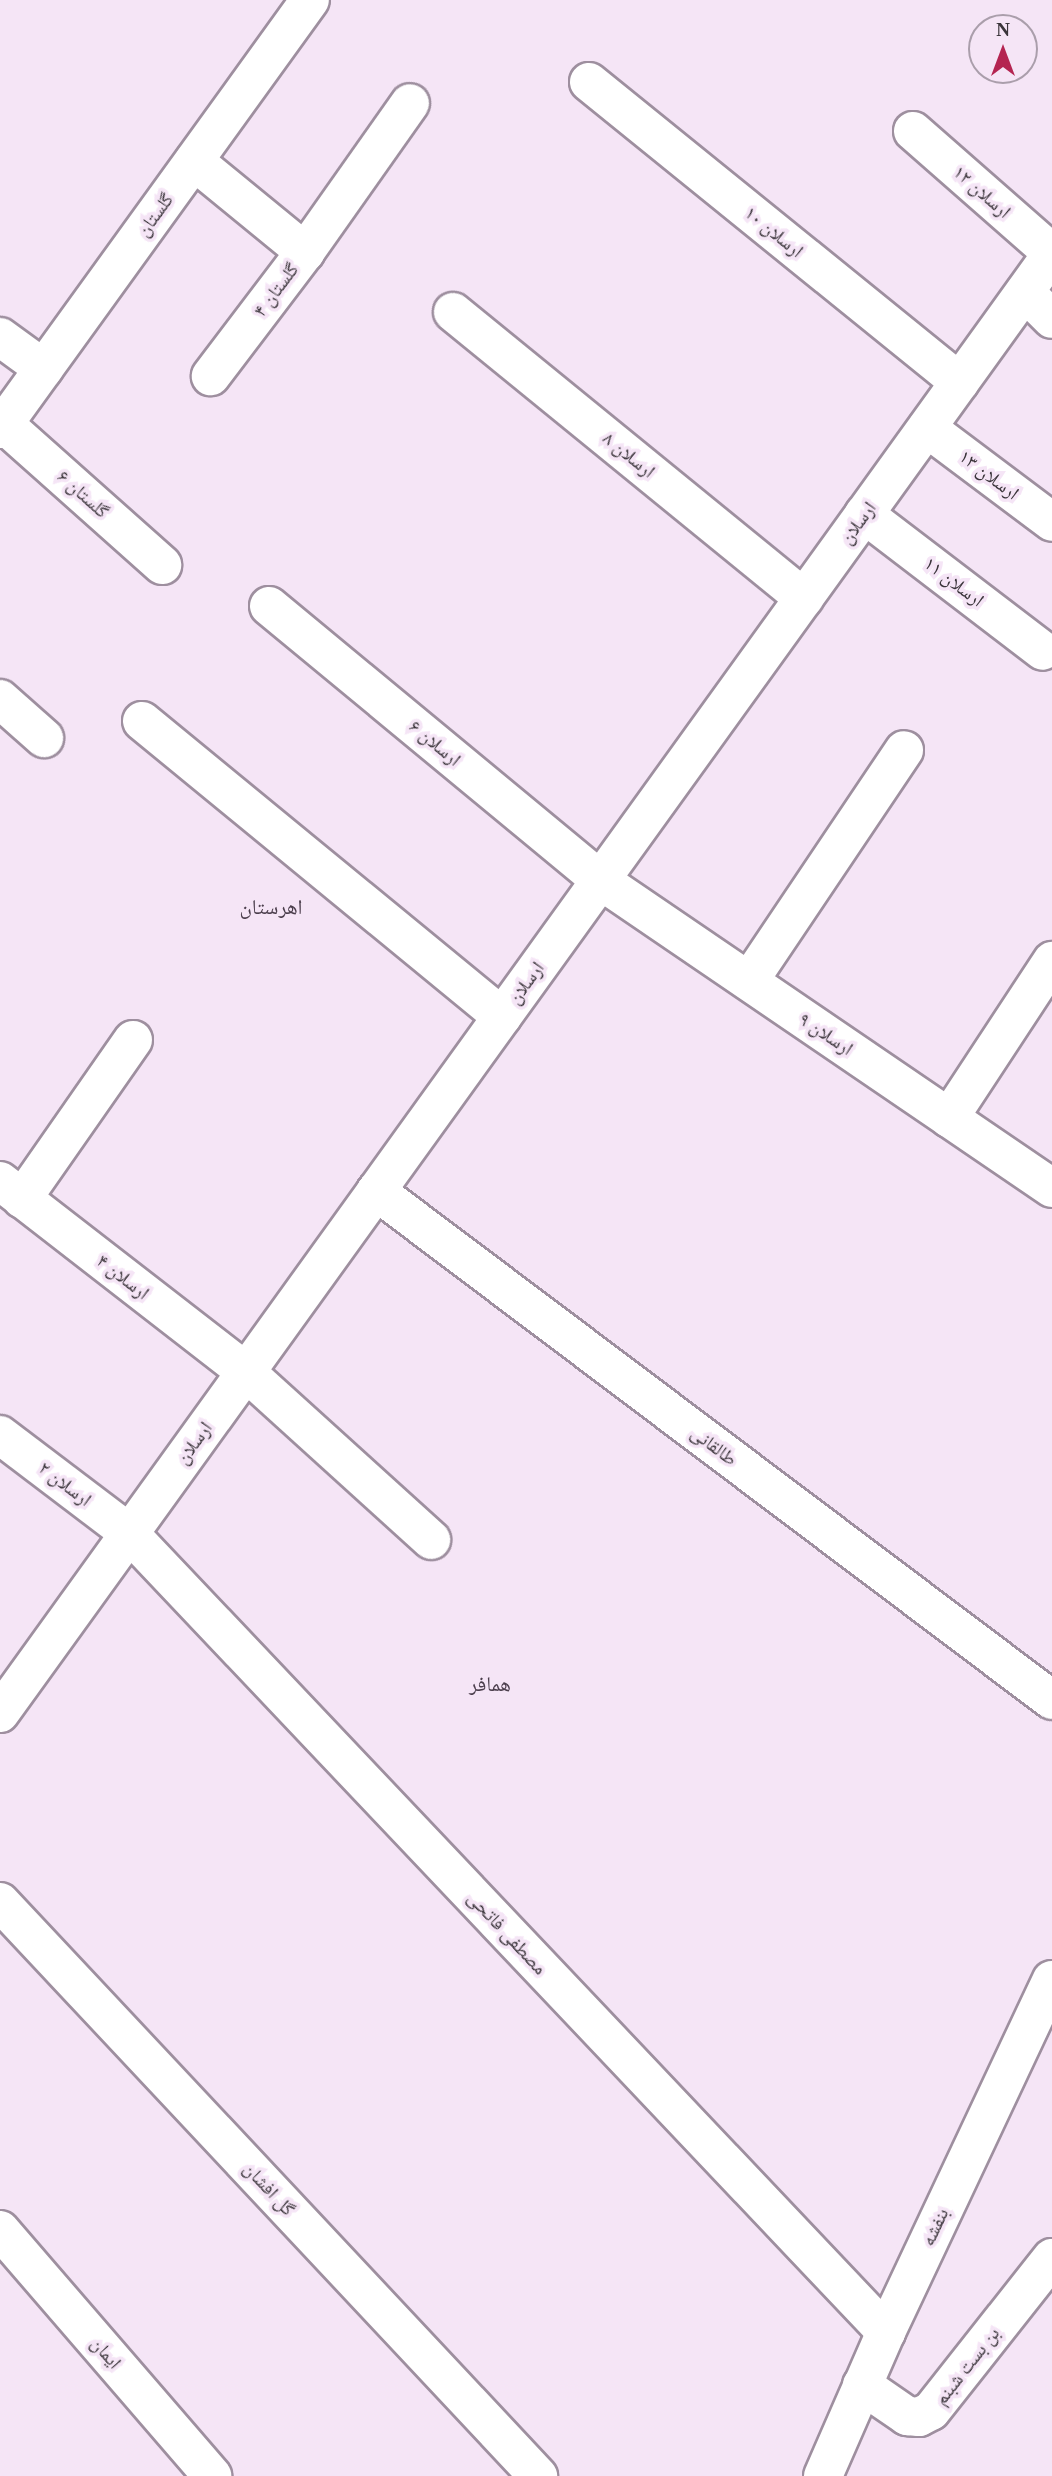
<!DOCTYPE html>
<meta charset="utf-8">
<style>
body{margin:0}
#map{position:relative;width:1052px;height:2476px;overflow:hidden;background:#f5e5f6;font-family:"Times New Roman","Noto Naskh Arabic",serif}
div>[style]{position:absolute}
.roads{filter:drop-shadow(2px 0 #9e8f9f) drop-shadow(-2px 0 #9e8f9f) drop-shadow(0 2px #9e8f9f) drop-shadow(0 -2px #9e8f9f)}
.street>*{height:38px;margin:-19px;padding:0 19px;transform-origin:19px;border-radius:19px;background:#fff}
.secondary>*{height:38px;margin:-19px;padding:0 19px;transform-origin:19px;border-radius:19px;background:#fff}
span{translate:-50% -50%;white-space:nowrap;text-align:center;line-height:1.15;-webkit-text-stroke:7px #f5e5f6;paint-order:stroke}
.street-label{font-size:19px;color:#3a343a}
.neighbourhood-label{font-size:21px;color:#4b3e4c}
.north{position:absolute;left:968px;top:14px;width:70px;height:70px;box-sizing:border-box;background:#f5e5f6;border:2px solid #aa9eab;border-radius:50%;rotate:0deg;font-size:19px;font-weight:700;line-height:28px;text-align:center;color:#3a343a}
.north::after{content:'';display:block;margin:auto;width:24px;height:32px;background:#b42451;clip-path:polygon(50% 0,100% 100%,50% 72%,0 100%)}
</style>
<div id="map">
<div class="roads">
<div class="street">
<i style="left:589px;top:82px;width:477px;rotate:39deg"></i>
<i style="left:913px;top:131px;width:185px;rotate:41.3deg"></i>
<i style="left:194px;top:161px;width:144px;rotate:39.3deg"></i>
<i style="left:305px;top:252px;width:156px;rotate:127.2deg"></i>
<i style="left:305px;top:252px;width:182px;rotate:-54.8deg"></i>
<i style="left:1025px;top:292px;width:38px;rotate:45deg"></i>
<i style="left:453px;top:312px;width:453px;rotate:39.2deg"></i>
<i style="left:0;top:337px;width:54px;rotate:36deg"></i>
<i style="left:4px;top:424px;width:212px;rotate:41.7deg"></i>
<i style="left:927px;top:428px;width:156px;rotate:36.9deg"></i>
<i style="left:0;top:429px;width:529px;rotate:-54.15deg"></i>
<i style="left:864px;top:514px;width:225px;rotate:37.4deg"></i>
<i style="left:269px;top:606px;width:430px;rotate:39.6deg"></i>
<i style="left:600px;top:880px;width:547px;rotate:34.27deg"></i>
<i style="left:0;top:699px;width:59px;rotate:41.6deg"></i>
<i style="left:142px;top:721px;width:466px;rotate:39.4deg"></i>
<i style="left:749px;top:981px;width:278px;rotate:-56.1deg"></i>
<i style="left:949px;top:1118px;width:188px;rotate:-56.7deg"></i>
<i style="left:0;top:1181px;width:311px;rotate:37.8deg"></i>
<i style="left:246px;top:1372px;width:250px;rotate:42.2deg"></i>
<i style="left:376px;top:1191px;width:846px;rotate:36.98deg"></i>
<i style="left:22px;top:1199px;width:194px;rotate:-55.1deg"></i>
<i style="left:0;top:1435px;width:162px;rotate:37.2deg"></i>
<i style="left:129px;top:1533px;width:1101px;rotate:46.55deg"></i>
<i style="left:0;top:1713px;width:1799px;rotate:-54.21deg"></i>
<i style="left:0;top:1902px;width:787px;rotate:46.85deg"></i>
<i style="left:862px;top:2385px;width:55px;rotate:34.6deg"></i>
<i style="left:907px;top:2416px;width:12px;rotate:5deg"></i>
<i style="left:919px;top:2417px;width:13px;rotate:-27deg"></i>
<i style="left:931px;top:2411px;width:195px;rotate:-51.7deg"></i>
<i style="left:823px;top:2476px;width:157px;rotate:-66.4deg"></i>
<i style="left:886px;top:2332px;width:389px;rotate:-64.8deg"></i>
</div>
<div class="secondary">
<i style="left:0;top:2230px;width:325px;rotate:49.2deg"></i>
</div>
</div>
<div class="street-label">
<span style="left:982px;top:192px;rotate:41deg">ارسلان ۱۲</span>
<span style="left:155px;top:215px;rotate:-54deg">گلستان</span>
<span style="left:774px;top:232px;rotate:39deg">ارسلان ۱۰</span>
<span style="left:276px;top:290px;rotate:-53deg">گلستان ۴</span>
<span style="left:629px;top:455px;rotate:39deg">ارسلان ۸</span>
<span style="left:989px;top:475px;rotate:37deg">ارسلان ۱۳</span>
<span style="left:83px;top:494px;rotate:42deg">گلستان ۶</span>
<span style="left:858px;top:523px;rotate:-54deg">ارسلان</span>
<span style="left:954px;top:582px;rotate:37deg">ارسلان ۱۱</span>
<span style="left:435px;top:743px;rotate:40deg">ارسلان ۶</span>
<span style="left:526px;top:983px;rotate:-54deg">ارسلان</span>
<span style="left:826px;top:1034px;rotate:34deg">ارسلان ۹</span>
<span style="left:123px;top:1277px;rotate:38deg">ارسلان ۴</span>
<span style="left:194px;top:1443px;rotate:-54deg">ارسلان</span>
<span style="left:714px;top:1446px;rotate:37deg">طالقانی</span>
<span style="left:65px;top:1484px;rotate:37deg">ارسلان ۲</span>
<span style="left:507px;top:1933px;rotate:47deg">مصطفی فاتحی</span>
<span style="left:269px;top:2189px;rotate:47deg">گل افشان</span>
<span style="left:935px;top:2227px;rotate:-65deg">بنفشه</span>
<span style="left:106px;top:2353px;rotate:49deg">ایمان</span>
<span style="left:967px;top:2366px;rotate:-52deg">بن بست شبنم</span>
</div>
<div class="neighbourhood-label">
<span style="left:271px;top:907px">اهرستان</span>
<span style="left:490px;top:1684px">همافر</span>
</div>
<div class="north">N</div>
</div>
